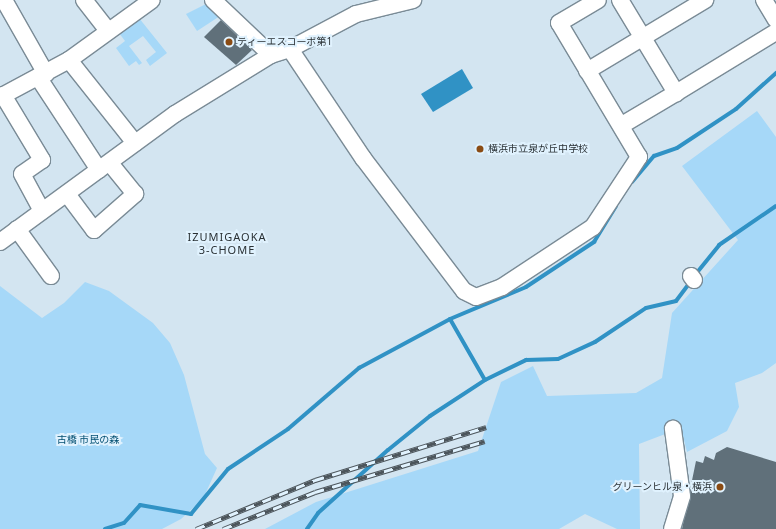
<!DOCTYPE html>
<meta charset="utf-8">
<style>
body{margin:0}
#map{position:relative;width:776px;height:529px;overflow:hidden;background:#d3e5f1;font-family:"Noto Sans","Noto Sans JP",sans-serif}
div>[style]{position:absolute}
.green>*{inset:0;background:#a6d8f8}
.water>*{inset:0;background:#3092c5}
.stream>*{height:4px;margin:-2px;padding:0 2px;transform-origin:2px;border-radius:2px;background:#3092c5}
.building>*{inset:0;background:#60707a}
.roads{filter:drop-shadow(1px 0 #7a8b96) drop-shadow(-1px 0 #7a8b96) drop-shadow(0 1px #7a8b96) drop-shadow(0 -1px #7a8b96)}
.street>*{height:16px;margin:-8px;padding:0 8px;transform-origin:8px;border-radius:8px;background:#fff}
.rail>*{height:4.5px;margin-top:-2.25px;transform-origin:0;background:repeating-linear-gradient(90deg,#e0f2fe 0 9px,#4c555b 0 18px);box-sizing:border-box;border-block:1px solid #4c555b}
.dots>*{width:11px;height:11px;translate:-50% -50%;box-sizing:border-box;border:2px solid #e0f2fe;border-radius:50%}
span{translate:-50% -50%;white-space:nowrap;text-align:center;line-height:1.15;-webkit-text-stroke:4px #e0f2fe;paint-order:stroke}
.poi-label{font-size:10px;color:#293034}
.left{translate:0 -50%;text-align:left}
.right{translate:-100% -50%;text-align:right}
.park-label{font-size:10px;color:#004e71}
.neighbourhood-label{font-size:11px;color:#293034;letter-spacing:1px}
</style>
<div id="map">
<div class="green">
<i style="clip-path:polygon(208px 3px,220px 16px,197px 31px,186px 14px)"></i>
<i style="clip-path:polygon(139px 18px,167px 53px,150px 66px,146px 60px,156px 52px,143px 36px,129px 46px,142px 63px,139px 65px,136px 61px,129px 66px,116px 48px,125px 41px,119px 33px)"></i>
<i style="clip-path:polygon(757px 111px,776px 137px,776px 363px,762px 373px,735px 383px,739px 407px,727px 431px,687px 452px,681px 428px,639px 444px,640px 529px,617px 529px,585px 514px,559px 529px,265px 529px,316px 502px,478px 451px,501px 382px,533px 366px,547px 396px,636px 393px,662px 378px,672px 313px,738px 240px,682px 166px)"></i>
<i style="clip-path:polygon(85px 282px,109px 291px,153px 323px,170px 343px,184px 375px,205px 454px,217px 468px,203px 499px,181px 519px,162px 529px,0 529px,0 286px,42px 318px,64px 303px)"></i>
</div>
<div class="water">
<i style="clip-path:polygon(462px 69px,473px 88px,433px 112px,421px 94px)"></i>
</div>
<div class="stream">
<i style="left:632px;top:182px;width:34px;rotate:-50deg"></i>
<i style="left:654px;top:156px;width:24px;rotate:-19deg"></i>
<i style="left:677px;top:148px;width:71px;rotate:-33.5deg"></i>
<i style="left:736px;top:109px;width:54px;rotate:-42deg"></i>
<i style="left:695px;top:275px;width:38px;rotate:-51deg"></i>
<i style="left:719px;top:245px;width:69px;rotate:-34.4deg"></i>
<i style="left:450px;top:319px;width:82px;rotate:-22.8deg"></i>
<i style="left:526px;top:287px;width:82px;rotate:-33.5deg"></i>
<i style="left:594px;top:242px;width:42px;rotate:-58.6deg"></i>
<i style="left:105px;top:529px;width:20px;rotate:-18deg"></i>
<i style="left:124px;top:523px;width:24px;rotate:-48deg"></i>
<i style="left:140px;top:505px;width:52px;rotate:10deg"></i>
<i style="left:191px;top:514px;width:58px;rotate:-50.6deg"></i>
<i style="left:228px;top:469px;width:72px;rotate:-33.7deg"></i>
<i style="left:288px;top:429px;width:94px;rotate:-40.7deg"></i>
<i style="left:359px;top:368px;width:103px;rotate:-28.3deg"></i>
<i style="left:450px;top:319px;width:70px;rotate:60.2deg"></i>
<i style="left:485px;top:380px;width:46px;rotate:-26deg"></i>
<i style="left:526px;top:360px;width:32px;rotate:-2deg"></i>
<i style="left:558px;top:359px;width:41px;rotate:-24.7deg"></i>
<i style="left:595px;top:342px;width:61px;rotate:-33.7deg"></i>
<i style="left:646px;top:308px;width:31px;rotate:-13deg"></i>
<i style="left:676px;top:301px;width:25px;rotate:-53deg"></i>
<i style="left:307px;top:529px;width:19px;rotate:-55deg"></i>
<i style="left:318px;top:513px;width:94px;rotate:-42deg"></i>
<i style="left:388px;top:450px;width:54px;rotate:-39deg"></i>
<i style="left:430px;top:416px;width:66px;rotate:-33.2deg"></i>
</div>
<div class="building">
<i style="clip-path:polygon(221px 20px,252px 50px,236px 65px,204px 37px)"></i>
<i style="clip-path:polygon(727px 447px,776px 462px,776px 529px,682px 529px,696px 461px,703px 463px,705px 456px,714px 460px,716px 453px)"></i>
</div>
<div class="roads">
<div class="street">
<i style="left:4px;top:0;width:85px;rotate:60.4deg"></i>
<i style="left:84px;top:0;width:39px;rotate:52deg"></i>
<i style="left:213px;top:0;width:80px;rotate:43.5deg"></i>
<i style="left:620px;top:0;width:109px;rotate:58.9deg"></i>
<i style="left:676px;top:93px;width:117px;rotate:-31.4deg"></i>
<i style="left:764px;top:0;width:23px;rotate:59deg"></i>
<i style="left:290px;top:49px;width:131px;rotate:56.2deg"></i>
<i style="left:363px;top:158px;width:167px;rotate:52.8deg"></i>
<i style="left:464px;top:291px;width:13px;rotate:27deg"></i>
<i style="left:476px;top:297px;width:28px;rotate:-21deg"></i>
<i style="left:502px;top:287px;width:109px;rotate:-33.4deg"></i>
<i style="left:593px;top:227px;width:84px;rotate:-56.7deg"></i>
<i style="left:639px;top:157px;width:156px;rotate:-120.8deg"></i>
<i style="left:559px;top:23px;width:45px;rotate:-30.5deg"></i>
<i style="left:69px;top:60px;width:106px;rotate:51.5deg"></i>
<i style="left:587px;top:71px;width:138px;rotate:-31deg"></i>
<i style="left:38px;top:77px;width:111px;rotate:56.7deg"></i>
<i style="left:3px;top:95px;width:76px;rotate:59deg"></i>
<i style="left:42px;top:160px;width:24px;rotate:145deg"></i>
<i style="left:22px;top:174px;width:42px;rotate:61.6deg"></i>
<i style="left:0;top:97px;width:78px;rotate:-28.2deg"></i>
<i style="left:69px;top:60px;width:102px;rotate:-35.9deg"></i>
<i style="left:622px;top:125px;width:63px;rotate:-30.7deg"></i>
<i style="left:67px;top:194px;width:45px;rotate:53.1deg"></i>
<i style="left:94px;top:230px;width:55px;rotate:-41.3deg"></i>
<i style="left:135px;top:194px;width:40px;rotate:-129deg"></i>
<i style="left:17px;top:229px;width:58px;rotate:54.1deg"></i>
<i style="left:0;top:242px;width:217px;rotate:-36.2deg"></i>
<i style="left:175px;top:114px;width:113px;rotate:-31.6deg"></i>
<i style="left:271px;top:55px;width:20px;rotate:-18deg"></i>
<i style="left:290px;top:49px;width:75px;rotate:-27.9deg"></i>
<i style="left:356px;top:14px;width:59px;rotate:-13.8deg"></i>
<i style="left:691px;top:276px;width:5px;rotate:53deg"></i>
<i style="left:672px;top:529px;width:34px;rotate:-73deg"></i>
<i style="left:682px;top:496px;width:68px;rotate:-97.7deg"></i>
</div>
</div>
<div class="rail">
<i style="left:196px;top:529px;width:129px;rotate:-22.4deg"></i>
<i style="left:315px;top:480px;width:179px;rotate:-17.2deg"></i>
<i style="left:223px;top:529px;width:99px;rotate:-21.9deg"></i>
<i style="left:315px;top:492px;width:177px;rotate:-16.7deg"></i>
</div>
<div class="dots">
<i style="left:229px;top:42px;background:#8a4b13"></i>
<i style="left:480px;top:149px;background:#8a4b13"></i>
<i style="left:720px;top:487px;background:#8a4b13"></i>
</div>
<div class="poi-label">
<span class="left" style="left:237px;top:42px">ティーエスコーポ第1</span>
<span class="left" style="left:488px;top:149px">横浜市立泉が丘中学校</span>
<span class="right" style="left:712px;top:487px">グリーンヒル泉・横浜</span>
</div>
<div class="park-label">
<span style="left:88px;top:440px">古橋 市民の森</span>
</div>
<div class="neighbourhood-label">
<span style="left:227px;top:244px">IZUMIGAOKA<br>3-CHOME</span>
</div>
</div>
